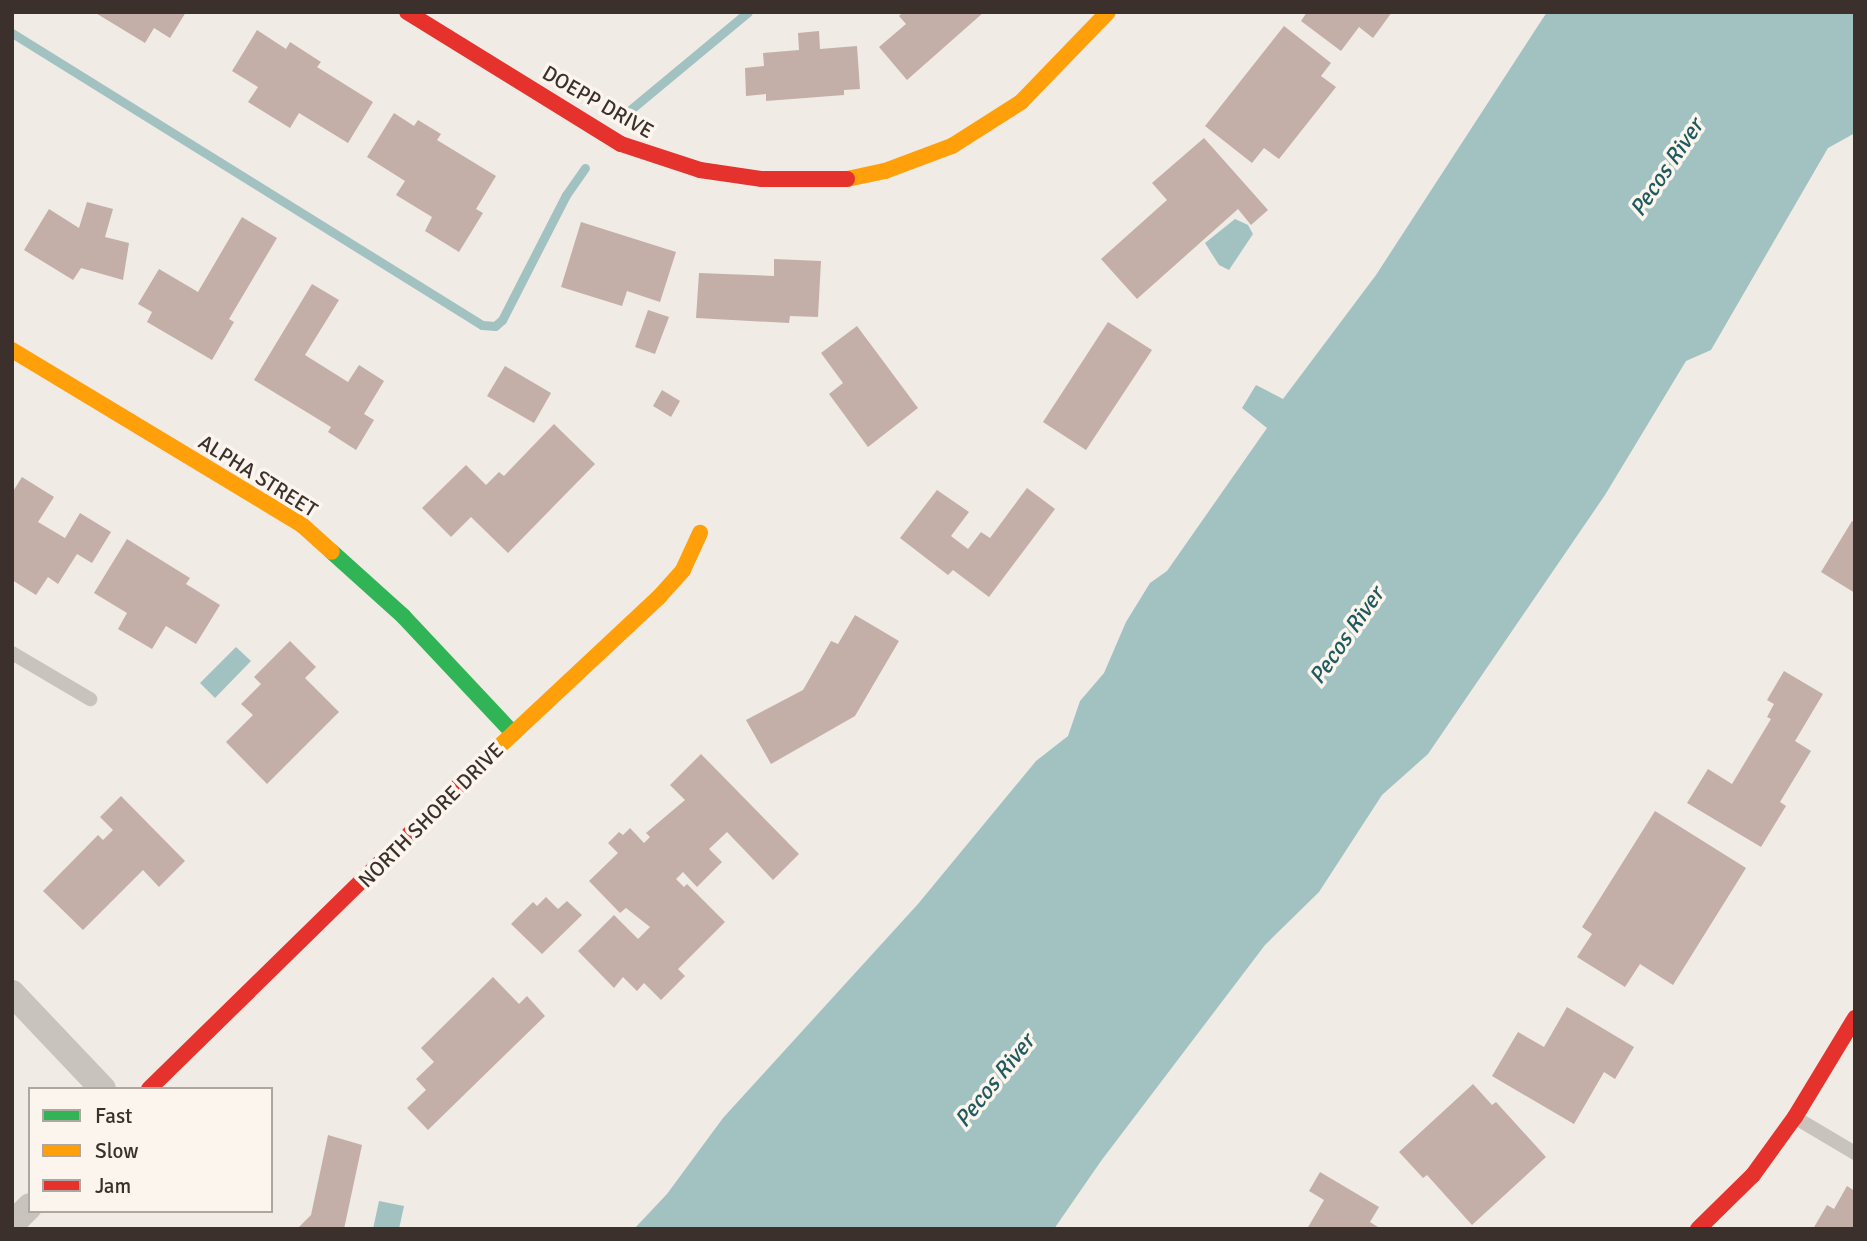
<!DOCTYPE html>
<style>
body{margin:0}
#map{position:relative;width:1867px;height:1241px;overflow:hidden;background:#f0ebe5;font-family:Signika,sans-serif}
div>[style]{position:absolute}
.water>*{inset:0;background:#a1c2c1}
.stream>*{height:9px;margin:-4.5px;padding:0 4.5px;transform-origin:4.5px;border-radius:4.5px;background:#a1c2c1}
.building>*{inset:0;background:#c3afa7}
.lane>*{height:14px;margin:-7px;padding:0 7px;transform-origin:7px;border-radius:7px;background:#c9c3be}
.street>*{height:26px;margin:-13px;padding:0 13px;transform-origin:13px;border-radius:13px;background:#c9c3be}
.fast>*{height:16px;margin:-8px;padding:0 8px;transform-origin:8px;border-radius:8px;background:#30b455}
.slow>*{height:16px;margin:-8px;padding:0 8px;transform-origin:8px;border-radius:8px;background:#ff9f0a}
.jam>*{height:16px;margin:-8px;padding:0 8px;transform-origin:8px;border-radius:8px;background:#e5322d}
span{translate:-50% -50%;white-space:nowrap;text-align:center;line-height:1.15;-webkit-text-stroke:7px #fbf5ee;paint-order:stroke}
.street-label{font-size:21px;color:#3b302b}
.water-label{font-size:23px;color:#1f5a5e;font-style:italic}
.frame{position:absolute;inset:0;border:14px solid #3b302b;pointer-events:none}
.legend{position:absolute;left:28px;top:1087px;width:245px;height:126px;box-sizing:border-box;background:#fbf5ee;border:2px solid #aea6a0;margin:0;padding:9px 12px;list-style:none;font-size:21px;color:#3b302b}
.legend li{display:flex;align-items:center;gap:14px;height:35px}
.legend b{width:35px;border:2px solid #aea6a0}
</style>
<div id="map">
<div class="water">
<i style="clip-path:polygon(1547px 12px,1855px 12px,1855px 133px,1828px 148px,1711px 350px,1686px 361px,1605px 495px,1428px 754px,1382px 795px,1319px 892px,1265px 945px,1101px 1161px,1054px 1229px,634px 1229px,667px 1194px,723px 1118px,918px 904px,1036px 761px,1068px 736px,1080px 701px,1104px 673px,1126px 622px,1150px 583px,1167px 571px,1267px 428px,1242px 408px,1256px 385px,1283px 399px,1376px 275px)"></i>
<i style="clip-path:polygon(1235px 219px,1248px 225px,1253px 234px,1229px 270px,1219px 265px,1205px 243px)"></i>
<i style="clip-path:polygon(236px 647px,251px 661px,215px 698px,200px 683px)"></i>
<i style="clip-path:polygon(379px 1201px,404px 1206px,399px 1229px,373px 1229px)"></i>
</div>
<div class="stream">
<i style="left:12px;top:33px;width:553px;rotate:31.85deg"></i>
<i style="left:482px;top:325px;width:13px;rotate:4deg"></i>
<i style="left:495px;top:326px;width:9px;rotate:-41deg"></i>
<i style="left:502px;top:320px;width:140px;rotate:-62.9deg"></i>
<i style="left:566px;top:195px;width:33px;rotate:-55deg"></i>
<i style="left:630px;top:110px;width:153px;rotate:-39.7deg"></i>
</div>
<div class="building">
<i style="clip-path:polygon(94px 12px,186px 12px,170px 38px,154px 28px,145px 43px)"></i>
<i style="clip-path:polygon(903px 12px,984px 12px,907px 80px,879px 47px,906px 24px,899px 16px)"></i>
<i style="clip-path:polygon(1307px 12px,1392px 12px,1373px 38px,1359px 27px,1341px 51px,1301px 21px)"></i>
<i style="clip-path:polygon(1284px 26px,1331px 63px,1321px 76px,1336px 87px,1279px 159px,1264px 148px,1252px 163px,1205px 126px)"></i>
<i style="clip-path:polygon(257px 30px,286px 49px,290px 42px,321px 62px,317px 67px,373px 102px,348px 143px,299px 113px,290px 128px,248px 102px,258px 87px,232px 71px)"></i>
<i style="clip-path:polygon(819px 31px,820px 49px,857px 46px,860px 89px,844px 90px,844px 95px,766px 101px,766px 94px,746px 96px,745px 68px,764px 66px,763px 53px,799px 50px,798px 33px)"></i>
<i style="clip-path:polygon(394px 113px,414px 126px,418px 120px,441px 134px,437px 140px,496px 176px,476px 209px,483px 213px,459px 252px,425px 231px,432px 217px,396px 195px,405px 181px,367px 157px)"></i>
<i style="clip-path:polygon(1204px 138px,1268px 210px,1251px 225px,1238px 209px,1137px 299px,1101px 259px,1167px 200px,1152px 183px)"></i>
<i style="clip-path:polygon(87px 202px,113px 209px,105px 237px,129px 243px,123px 280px,81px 268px,73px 280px,24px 250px,49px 209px,79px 228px)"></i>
<i style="clip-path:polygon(242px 217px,277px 238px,229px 319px,234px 322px,212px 360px,147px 322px,152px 312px,138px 304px,159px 269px,198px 292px)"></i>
<i style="clip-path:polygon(581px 222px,676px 252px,660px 302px,627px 291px,622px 306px,561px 287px)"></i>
<i style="clip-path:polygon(774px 259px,821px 261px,818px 317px,790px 316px,789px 323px,696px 318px,699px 273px,774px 276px)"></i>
<i style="clip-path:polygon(312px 284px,339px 300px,305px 355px,348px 382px,359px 365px,384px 381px,364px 414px,374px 420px,356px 450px,328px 432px,331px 427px,254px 380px)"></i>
<i style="clip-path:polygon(648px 310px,669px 317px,655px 354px,635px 347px)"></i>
<i style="clip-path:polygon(1108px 322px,1152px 350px,1086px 450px,1043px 422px)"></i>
<i style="clip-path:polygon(857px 326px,918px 408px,868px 447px,829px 394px,843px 383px,821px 353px)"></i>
<i style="clip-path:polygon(505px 366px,551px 393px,534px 423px,487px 396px)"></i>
<i style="clip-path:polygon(662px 390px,680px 401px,671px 417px,653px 406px)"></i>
<i style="clip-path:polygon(554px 424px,595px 464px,508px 553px,471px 517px,451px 537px,422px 508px,466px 465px,486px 485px,499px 472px,504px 476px)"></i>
<i style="clip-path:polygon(22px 477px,54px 497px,38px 522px,65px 538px,80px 513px,111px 532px,92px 563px,77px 554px,58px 584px,48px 577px,36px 595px,12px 580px,12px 493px)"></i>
<i style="clip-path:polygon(1027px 488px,1055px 509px,989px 597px,953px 570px,948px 575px,900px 538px,937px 490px,969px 512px,951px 536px,968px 549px,981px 532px,990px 538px)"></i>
<i style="clip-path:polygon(1852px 521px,1855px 523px,1855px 593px,1821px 572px)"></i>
<i style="clip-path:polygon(127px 539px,190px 578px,186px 584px,220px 605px,196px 644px,166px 626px,152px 649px,118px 629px,127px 613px,94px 593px)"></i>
<i style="clip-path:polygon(855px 615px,899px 641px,855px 716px,771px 764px,746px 720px,803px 690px,831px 641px,838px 644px)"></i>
<i style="clip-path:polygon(290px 641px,316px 667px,305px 678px,339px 712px,267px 784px,226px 742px,253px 715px,241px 704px,261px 684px,254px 677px)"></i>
<i style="clip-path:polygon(1784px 671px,1823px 694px,1795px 741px,1811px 751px,1780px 802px,1786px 806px,1761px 847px,1687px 803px,1708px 769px,1732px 784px,1771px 719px,1767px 717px,1774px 704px,1767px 700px)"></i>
<i style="clip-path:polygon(701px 754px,799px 854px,773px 880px,727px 832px,709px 849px,722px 862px,697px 887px,683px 872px,676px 879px,684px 887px,687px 884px,725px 922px,678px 969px,685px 976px,661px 1000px,644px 983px,637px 991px,623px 977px,614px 988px,578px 951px,614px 915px,638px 939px,650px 927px,626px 908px,620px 913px,589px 881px,618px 853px,608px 843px,619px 832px,623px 835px,630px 828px,644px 843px,650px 837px,646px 833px,685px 800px,670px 785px)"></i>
<i style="clip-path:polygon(121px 796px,185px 861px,159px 887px,143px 870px,83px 930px,43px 891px,98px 835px,103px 840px,113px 830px,100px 817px)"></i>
<i style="clip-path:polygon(1655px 811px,1746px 868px,1673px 985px,1640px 964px,1625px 987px,1577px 957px,1592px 934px,1582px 927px)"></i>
<i style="clip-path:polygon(546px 897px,558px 909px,567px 901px,582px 915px,542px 954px,511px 924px,533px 902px,537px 906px)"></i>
<i style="clip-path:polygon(493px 977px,519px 1004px,527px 996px,545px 1016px,428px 1130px,407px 1108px,426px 1090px,416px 1079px,434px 1062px,421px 1048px)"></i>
<i style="clip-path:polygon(1567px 1007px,1634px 1047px,1615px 1079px,1604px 1072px,1574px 1124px,1492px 1076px,1518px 1032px,1544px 1047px)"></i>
<i style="clip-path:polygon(1473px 1084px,1492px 1105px,1496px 1102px,1546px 1157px,1472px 1225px,1427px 1175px,1423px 1178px,1399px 1152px)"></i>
<i style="clip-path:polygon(328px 1135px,362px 1145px,344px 1229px,297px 1229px,311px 1215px)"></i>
<i style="clip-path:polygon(1320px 1172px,1379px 1207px,1370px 1222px,1381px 1229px,1307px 1229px,1324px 1200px,1309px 1191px)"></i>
<i style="clip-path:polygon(1847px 1186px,1855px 1191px,1855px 1229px,1813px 1229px,1827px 1205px,1834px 1209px)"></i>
</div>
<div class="lane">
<i style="left:12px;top:653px;width:91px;rotate:30.5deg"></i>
<i style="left:1796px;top:1118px;width:69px;rotate:30.7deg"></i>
</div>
<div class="street">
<i style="left:12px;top:993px;width:132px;rotate:46.5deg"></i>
<i style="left:12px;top:1224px;width:25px;rotate:-45deg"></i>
</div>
<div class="fast">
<i style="left:332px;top:552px;width:96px;rotate:42deg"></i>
<i style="left:403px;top:616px;width:161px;rotate:46.8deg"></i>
</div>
<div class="slow">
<i style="left:847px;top:179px;width:39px;rotate:-12deg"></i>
<i style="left:885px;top:171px;width:72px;rotate:-20.5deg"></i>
<i style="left:952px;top:146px;width:82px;rotate:-32.5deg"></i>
<i style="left:1021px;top:102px;width:125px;rotate:-46deg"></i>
<i style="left:12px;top:350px;width:339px;rotate:31.1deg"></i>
<i style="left:302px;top:525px;width:40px;rotate:42deg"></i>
<i style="left:488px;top:757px;width:234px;rotate:-43.1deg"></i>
<i style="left:659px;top:597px;width:36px;rotate:-48deg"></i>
<i style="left:683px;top:570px;width:41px;rotate:-65.3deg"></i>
</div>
<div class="jam">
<i style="left:407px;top:12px;width:251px;rotate:31.7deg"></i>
<i style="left:621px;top:144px;width:83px;rotate:18.2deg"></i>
<i style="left:700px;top:170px;width:63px;rotate:8.3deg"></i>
<i style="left:762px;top:179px;width:85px"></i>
<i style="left:149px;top:1089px;width:474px;rotate:-44.4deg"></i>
<i style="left:1698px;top:1229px;width:77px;rotate:-44.5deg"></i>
<i style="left:1753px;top:1175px;width:72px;rotate:-54.1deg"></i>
<i style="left:1795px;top:1117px;width:116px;rotate:-58.8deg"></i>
</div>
<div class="street-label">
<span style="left:598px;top:102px;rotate:30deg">DOEPP DRIVE</span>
<span style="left:258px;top:476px;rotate:32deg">ALPHA STREET</span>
<span style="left:431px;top:815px;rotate:-45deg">NORTH SHORE DRIVE</span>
</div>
<div class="water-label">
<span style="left:1667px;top:168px;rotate:-56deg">Pecos River</span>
<span style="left:1347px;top:636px;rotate:-55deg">Pecos River</span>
<span style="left:995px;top:1081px;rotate:-51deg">Pecos River</span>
</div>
<div class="frame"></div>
<ul class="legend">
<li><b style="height:9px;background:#30b455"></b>Fast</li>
<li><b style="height:9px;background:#ff9f0a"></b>Slow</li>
<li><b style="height:9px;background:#e5322d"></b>Jam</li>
</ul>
</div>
